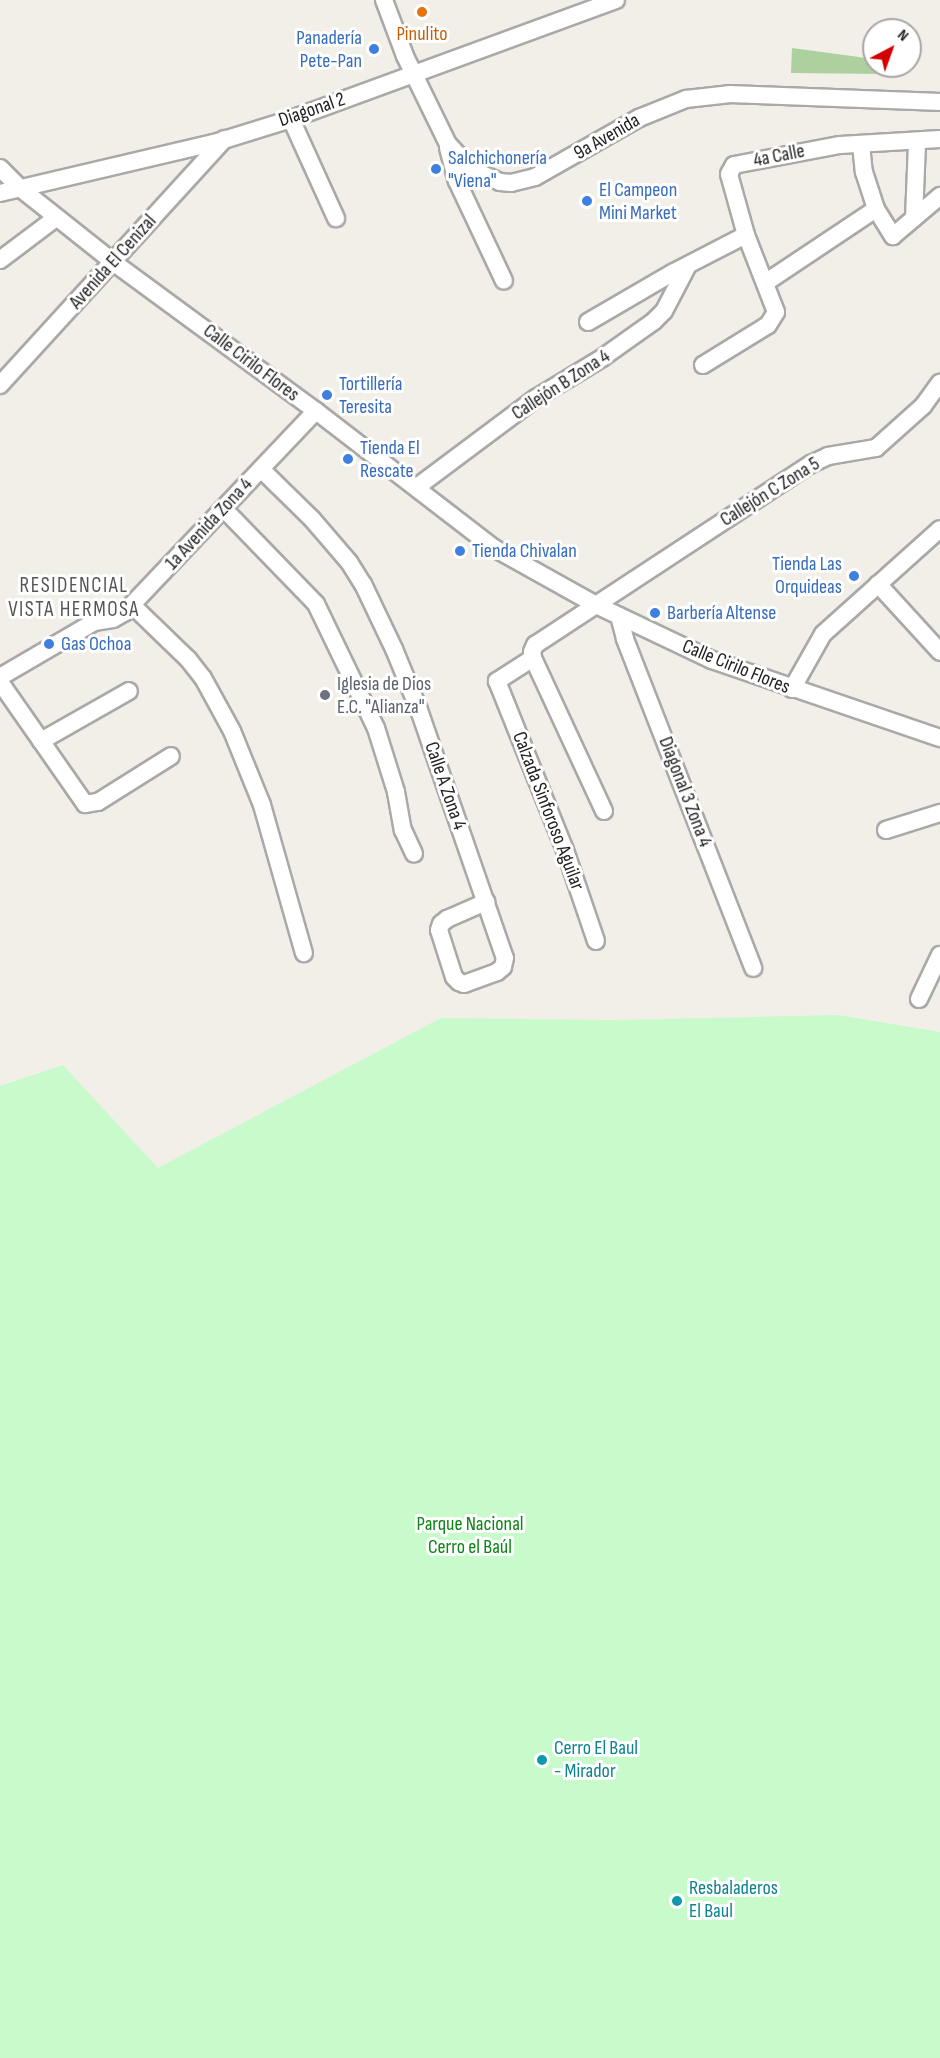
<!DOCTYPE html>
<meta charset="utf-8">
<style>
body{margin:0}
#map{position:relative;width:940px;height:2058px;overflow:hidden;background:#f2efe9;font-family:"Sofia Sans Condensed",sans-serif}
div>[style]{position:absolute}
.forest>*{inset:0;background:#add19e}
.park>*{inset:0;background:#c8facc}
.roads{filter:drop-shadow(2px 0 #a9a9a9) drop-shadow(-2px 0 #a9a9a9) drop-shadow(0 2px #a9a9a9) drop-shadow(0 -2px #a9a9a9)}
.minor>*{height:16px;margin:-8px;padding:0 8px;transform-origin:8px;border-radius:8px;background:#fff}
.dots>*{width:16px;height:16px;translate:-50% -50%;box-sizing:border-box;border:3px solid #fff;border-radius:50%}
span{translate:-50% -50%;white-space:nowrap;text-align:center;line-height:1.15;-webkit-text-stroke:6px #fff;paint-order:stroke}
.food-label{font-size:20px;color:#c56008}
.shop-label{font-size:20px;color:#366cbe}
.right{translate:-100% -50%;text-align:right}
.left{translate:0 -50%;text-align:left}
.street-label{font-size:20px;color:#222}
.worship-label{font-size:20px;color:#5b616d}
.park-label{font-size:20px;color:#0c8416}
.culture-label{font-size:20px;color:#0d838f}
.neighbourhood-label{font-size:21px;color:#555;letter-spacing:1.5px}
.north{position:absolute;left:862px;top:18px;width:60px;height:60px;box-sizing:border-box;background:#fff;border:2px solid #a7a7a7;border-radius:50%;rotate:41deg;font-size:16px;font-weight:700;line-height:24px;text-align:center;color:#222}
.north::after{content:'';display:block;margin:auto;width:21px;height:27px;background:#d40000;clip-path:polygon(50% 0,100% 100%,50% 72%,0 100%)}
</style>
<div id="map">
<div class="forest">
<i style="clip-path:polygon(792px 48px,874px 59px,874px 66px,883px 66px,883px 74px,791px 73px)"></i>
</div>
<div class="park">
<i style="clip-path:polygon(838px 1015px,940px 1032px,940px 2058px,0 2058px,0 1086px,63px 1065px,158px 1168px,441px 1018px,613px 1020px)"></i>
</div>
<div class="roads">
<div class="minor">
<i style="left:384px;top:0;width:60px;rotate:69.4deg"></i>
<i style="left:405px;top:56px;width:98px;rotate:64deg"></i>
<i style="left:448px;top:144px;width:34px;rotate:47deg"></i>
<i style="left:471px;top:169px;width:32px;rotate:24deg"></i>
<i style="left:500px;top:182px;width:11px;rotate:5deg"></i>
<i style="left:511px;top:183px;width:25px;rotate:-14deg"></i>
<i style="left:535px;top:177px;width:120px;rotate:-29.6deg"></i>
<i style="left:639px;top:118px;width:51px;rotate:-22deg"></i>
<i style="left:686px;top:99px;width:45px;rotate:-6.3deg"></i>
<i style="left:731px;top:94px;width:209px;rotate:2.2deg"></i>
<i style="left:291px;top:119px;width:109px;rotate:65.6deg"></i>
<i style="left:861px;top:145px;width:27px;rotate:84deg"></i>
<i style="left:864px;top:172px;width:39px;rotate:72deg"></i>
<i style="left:876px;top:209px;width:32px;rotate:58deg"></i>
<i style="left:893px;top:236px;width:62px;rotate:-40.4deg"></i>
<i style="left:448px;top:148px;width:34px;rotate:75deg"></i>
<i style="left:457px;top:181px;width:110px;rotate:64.8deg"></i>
<i style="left:0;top:168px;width:28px;rotate:45deg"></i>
<i style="left:20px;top:188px;width:119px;rotate:38.5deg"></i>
<i style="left:113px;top:262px;width:252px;rotate:36.3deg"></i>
<i style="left:316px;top:411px;width:225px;rotate:37.6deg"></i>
<i style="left:494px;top:548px;width:115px;rotate:29.2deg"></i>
<i style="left:594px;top:604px;width:131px;rotate:25.4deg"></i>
<i style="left:712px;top:660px;width:241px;rotate:18.9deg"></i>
<i style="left:0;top:193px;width:220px;rotate:-13.2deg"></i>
<i style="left:214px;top:143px;width:81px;rotate:-17.3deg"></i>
<i style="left:291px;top:119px;width:346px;rotate:-20.1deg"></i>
<i style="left:914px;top:218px;width:76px;rotate:-87.7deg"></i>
<i style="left:0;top:260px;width:70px;rotate:-36.9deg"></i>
<i style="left:765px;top:283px;width:133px;rotate:-33.7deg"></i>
<i style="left:588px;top:322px;width:99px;rotate:-30.2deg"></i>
<i style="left:674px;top:272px;width:81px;rotate:-27.2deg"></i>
<i style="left:703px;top:365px;width:76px;rotate:-31.6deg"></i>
<i style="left:768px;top:325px;width:15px;rotate:-58deg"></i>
<i style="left:776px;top:312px;width:83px;rotate:-111.3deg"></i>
<i style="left:746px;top:235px;width:63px;rotate:-105.6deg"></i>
<i style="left:729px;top:174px;width:10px;rotate:-61deg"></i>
<i style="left:734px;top:165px;width:108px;rotate:-10.7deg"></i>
<i style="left:840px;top:145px;width:100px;rotate:-3.4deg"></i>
<i style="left:0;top:385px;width:333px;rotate:-47.6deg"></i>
<i style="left:261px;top:469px;width:71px;rotate:44.4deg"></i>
<i style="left:312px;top:519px;width:57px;rotate:49.3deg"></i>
<i style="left:349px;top:562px;width:26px;rotate:58deg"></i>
<i style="left:363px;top:584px;width:72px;rotate:64.5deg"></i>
<i style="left:394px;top:649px;width:66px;rotate:67.7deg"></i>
<i style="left:419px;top:710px;width:262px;rotate:70.9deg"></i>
<i style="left:505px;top:958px;width:9px;rotate:103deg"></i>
<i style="left:503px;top:967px;width:8px;rotate:140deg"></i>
<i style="left:497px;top:972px;width:35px;rotate:160deg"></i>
<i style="left:464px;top:984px;width:5px;rotate:-158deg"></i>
<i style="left:459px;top:982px;width:7px;rotate:-135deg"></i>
<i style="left:454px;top:977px;width:49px;rotate:-107.7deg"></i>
<i style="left:439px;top:930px;width:6px;rotate:-72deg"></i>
<i style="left:441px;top:924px;width:8px;rotate:-40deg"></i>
<i style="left:447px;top:919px;width:43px;rotate:-23.6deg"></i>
<i style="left:417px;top:487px;width:149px;rotate:-36.8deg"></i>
<i style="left:536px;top:398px;width:77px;rotate:-31.2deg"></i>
<i style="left:602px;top:358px;width:64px;rotate:-35.4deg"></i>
<i style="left:654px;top:321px;width:14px;rotate:-45deg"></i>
<i style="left:664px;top:311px;width:50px;rotate:-62.4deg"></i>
<i style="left:224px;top:509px;width:132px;rotate:45.9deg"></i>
<i style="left:316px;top:604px;width:138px;rotate:64.2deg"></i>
<i style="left:376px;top:728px;width:67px;rotate:72.6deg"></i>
<i style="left:396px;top:792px;width:39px;rotate:80deg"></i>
<i style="left:403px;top:830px;width:26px;rotate:65deg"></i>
<i style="left:878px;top:584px;width:92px;rotate:47.6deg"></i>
<i style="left:132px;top:605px;width:78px;rotate:44deg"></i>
<i style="left:188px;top:659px;width:24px;rotate:52deg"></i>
<i style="left:203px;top:678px;width:60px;rotate:61.3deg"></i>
<i style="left:232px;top:731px;width:80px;rotate:67.9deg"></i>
<i style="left:262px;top:805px;width:154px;rotate:74.2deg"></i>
<i style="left:619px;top:616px;width:24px;rotate:75deg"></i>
<i style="left:625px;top:639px;width:353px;rotate:68.7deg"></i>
<i style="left:533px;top:658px;width:43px;rotate:147.4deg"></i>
<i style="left:497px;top:681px;width:182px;rotate:68.1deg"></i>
<i style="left:565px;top:850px;width:96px;rotate:71.2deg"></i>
<i style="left:0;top:677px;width:109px;rotate:-30.3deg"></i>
<i style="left:94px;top:622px;width:19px;rotate:-9deg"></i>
<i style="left:113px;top:619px;width:14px;rotate:-30deg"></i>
<i style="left:125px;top:612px;width:277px;rotate:-46.5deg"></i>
<i style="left:0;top:682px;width:149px;rotate:55.1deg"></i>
<i style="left:85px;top:804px;width:13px;rotate:-9deg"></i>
<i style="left:98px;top:802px;width:86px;rotate:-32.2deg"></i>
<i style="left:792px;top:689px;width:63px;rotate:-60.6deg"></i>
<i style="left:823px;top:634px;width:157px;rotate:-41.9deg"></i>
<i style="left:41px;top:741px;width:101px;rotate:-29.6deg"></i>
<i style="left:604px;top:811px;width:169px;rotate:-114.9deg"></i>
<i style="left:533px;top:658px;width:6px;rotate:-99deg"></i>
<i style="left:532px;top:652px;width:8px;rotate:-67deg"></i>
<i style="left:535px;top:645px;width:330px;rotate:-33.3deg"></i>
<i style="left:811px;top:464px;width:19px;rotate:-25deg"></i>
<i style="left:828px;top:456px;width:49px;rotate:-9.5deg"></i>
<i style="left:876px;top:448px;width:63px;rotate:-41.8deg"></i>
<i style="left:923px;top:406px;width:29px;rotate:-54deg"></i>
<i style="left:886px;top:830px;width:57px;rotate:-17.5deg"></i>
<i style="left:919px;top:999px;width:49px;rotate:-64.5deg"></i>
</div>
</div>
<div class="dots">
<i style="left:422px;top:12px;background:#e8710a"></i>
<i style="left:374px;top:49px;background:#3f7fe0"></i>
<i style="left:436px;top:169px;background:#3f7fe0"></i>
<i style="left:587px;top:201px;background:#3f7fe0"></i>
<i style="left:327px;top:395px;background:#3f7fe0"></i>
<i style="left:348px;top:459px;background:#3f7fe0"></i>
<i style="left:460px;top:551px;background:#3f7fe0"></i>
<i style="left:854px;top:576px;background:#3f7fe0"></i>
<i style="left:655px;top:613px;background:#3f7fe0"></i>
<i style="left:49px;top:644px;background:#3f7fe0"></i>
<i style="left:325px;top:695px;background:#6b7280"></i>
<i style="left:542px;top:1760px;background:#0f9aa8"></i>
<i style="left:677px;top:1901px;background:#0f9aa8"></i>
</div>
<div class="food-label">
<span style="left:422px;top:34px">Pinulito</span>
</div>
<div class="shop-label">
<span class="right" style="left:362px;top:50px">Panadería<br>Pete-Pan</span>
<span class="left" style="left:448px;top:170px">Salchichonería<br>"Viena"</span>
<span class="left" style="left:599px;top:202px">El Campeon<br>Mini Market</span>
<span class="left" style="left:339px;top:396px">Tortillería<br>Teresita</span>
<span class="left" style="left:360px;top:460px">Tienda El<br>Rescate</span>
<span class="left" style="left:472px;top:551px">Tienda Chivalan</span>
<span class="right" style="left:842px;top:576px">Tienda Las<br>Orquideas</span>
<span class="left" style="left:667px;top:613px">Barbería Altense</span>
<span class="left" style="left:61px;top:644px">Gas Ochoa</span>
</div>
<div class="street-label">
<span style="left:312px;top:110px;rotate:-19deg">Diagonal 2</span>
<span style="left:607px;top:137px;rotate:-30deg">9a Avenida</span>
<span style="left:779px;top:156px;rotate:-11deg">4a Calle</span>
<span style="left:113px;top:262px;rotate:-48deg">Avenida El Cenizal</span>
<span style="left:251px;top:363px;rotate:37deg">Calle Cirilo Flores</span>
<span style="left:561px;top:385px;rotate:-33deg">Callejón B Zona 4</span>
<span style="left:770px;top:492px;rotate:-32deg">Callejón C Zona 5</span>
<span style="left:209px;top:524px;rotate:-47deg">1a Avenida Zona 4</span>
<span style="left:736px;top:667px;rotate:22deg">Calle Cirilo Flores</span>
<span style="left:445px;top:786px;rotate:71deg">Calle A Zona 4</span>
<span style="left:685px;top:792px;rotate:69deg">Diagonal 3 Zona 4</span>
<span style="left:548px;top:811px;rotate:69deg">Calzada Sinforoso Aguilar</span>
</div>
<div class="worship-label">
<span class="left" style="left:337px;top:696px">Iglesia de Dios<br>E.C. "Alianza"</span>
</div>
<div class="park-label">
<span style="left:470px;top:1536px">Parque Nacional<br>Cerro el Baúl</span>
</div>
<div class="culture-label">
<span class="left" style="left:554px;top:1760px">Cerro El Baul<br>- Mirador</span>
<span class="left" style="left:689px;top:1900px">Resbaladeros<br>El Baul</span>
</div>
<div class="neighbourhood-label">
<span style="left:74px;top:598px">RESIDENCIAL<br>VISTA HERMOSA</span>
</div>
<div class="north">N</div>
</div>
